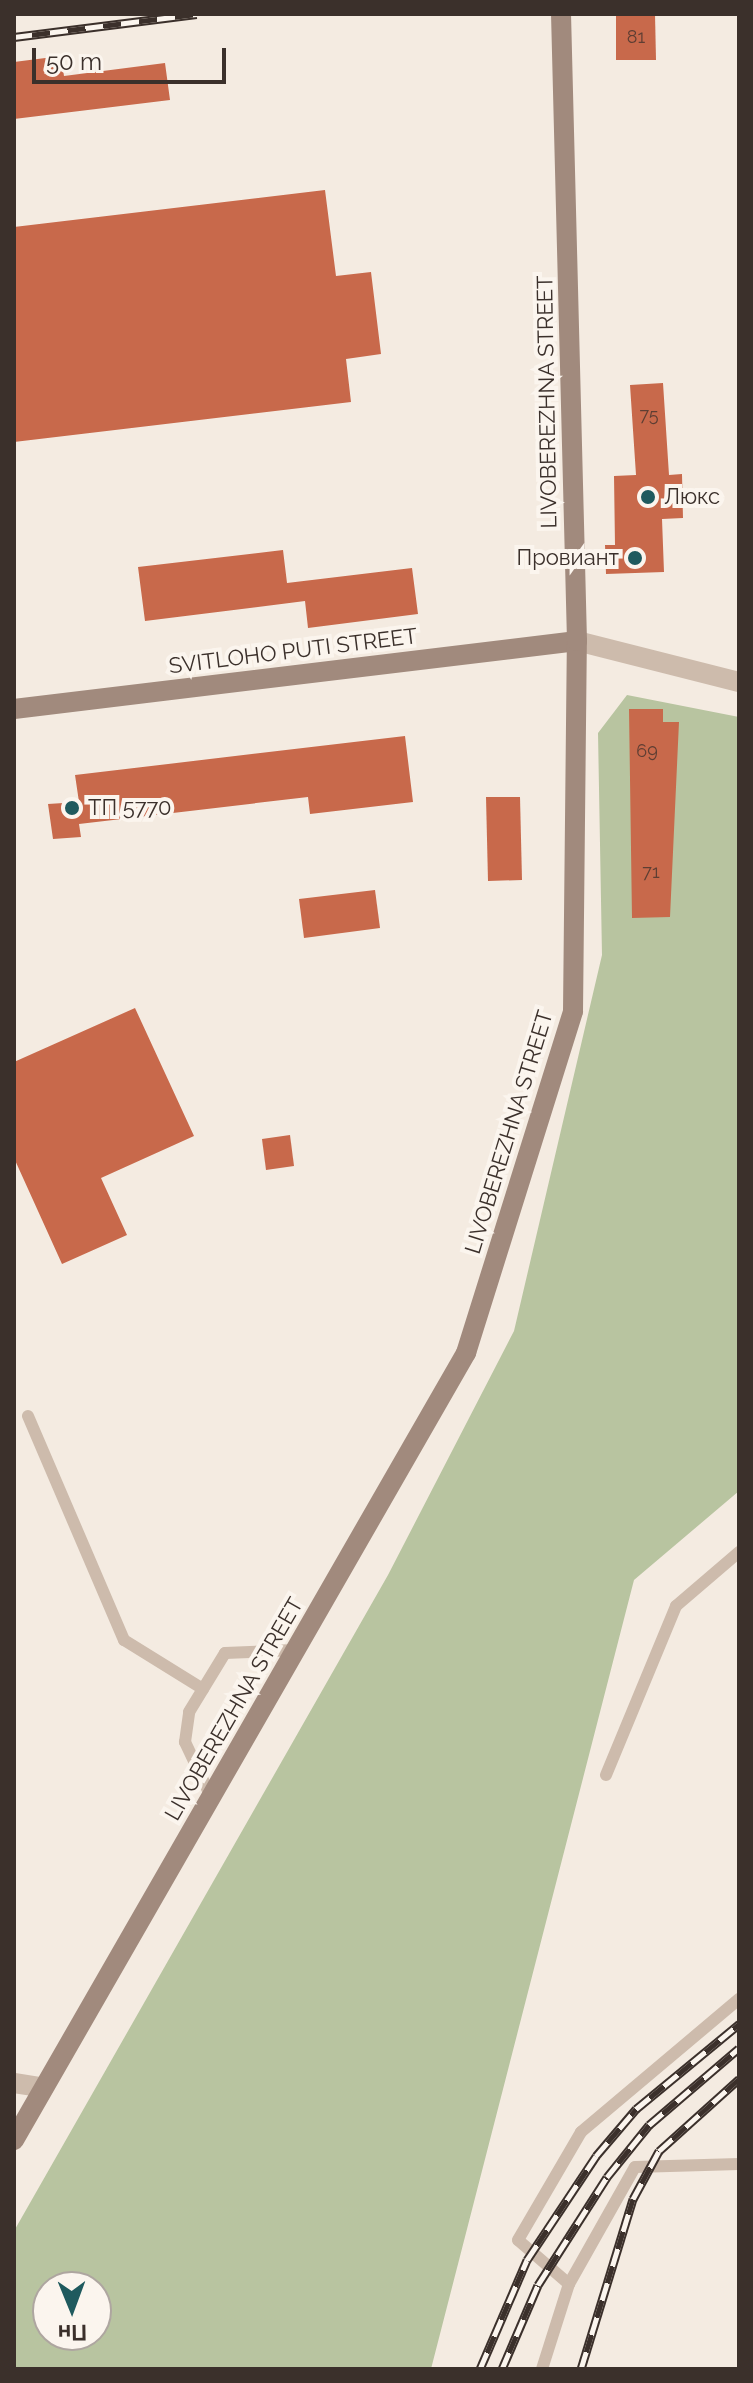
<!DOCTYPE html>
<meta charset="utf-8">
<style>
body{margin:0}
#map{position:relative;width:753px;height:2383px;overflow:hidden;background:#f4ebe1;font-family:Raleway,sans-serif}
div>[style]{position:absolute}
.green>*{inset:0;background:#b8c4a0}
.building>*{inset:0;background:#c8694b}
.lane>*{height:12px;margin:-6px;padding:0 6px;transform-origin:6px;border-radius:6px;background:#cdbbac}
.street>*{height:20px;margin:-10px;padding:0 10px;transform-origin:10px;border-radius:10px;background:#cdbbac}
.secondary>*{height:20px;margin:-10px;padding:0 10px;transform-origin:10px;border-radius:10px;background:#a18a7d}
.rail>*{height:9px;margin-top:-4.5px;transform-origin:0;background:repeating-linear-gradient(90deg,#fbf5ee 0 18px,#3b302b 0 36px);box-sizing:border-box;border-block:2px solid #3b302b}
.dots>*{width:22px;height:22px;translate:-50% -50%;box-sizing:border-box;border:4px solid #fbf5ee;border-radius:50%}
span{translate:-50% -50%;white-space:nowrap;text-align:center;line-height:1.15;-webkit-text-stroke:8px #fbf5ee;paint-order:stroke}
.number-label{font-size:18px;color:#5e3e33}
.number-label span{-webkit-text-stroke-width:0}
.street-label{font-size:22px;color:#3b302b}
.poi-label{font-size:22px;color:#3b302b}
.left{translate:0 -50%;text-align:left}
.right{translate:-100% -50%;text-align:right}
.frame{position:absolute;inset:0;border:16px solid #3b302b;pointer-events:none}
.north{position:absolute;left:32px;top:2271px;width:80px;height:80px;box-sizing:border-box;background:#fbf5ee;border:2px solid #aea6a0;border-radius:50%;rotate:179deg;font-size:22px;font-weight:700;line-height:32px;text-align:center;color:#3b302b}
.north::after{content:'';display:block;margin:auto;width:28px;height:36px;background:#1f5a5e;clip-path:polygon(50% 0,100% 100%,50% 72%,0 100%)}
.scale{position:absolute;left:32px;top:48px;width:194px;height:36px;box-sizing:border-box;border:4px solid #3b302b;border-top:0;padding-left:10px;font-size:24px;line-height:28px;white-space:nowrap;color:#3b302b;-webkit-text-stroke:6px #fbf5ee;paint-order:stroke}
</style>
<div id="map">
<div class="green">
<i style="clip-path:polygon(evenodd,627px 695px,739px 717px,739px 1491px,634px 1580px,431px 2369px,14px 2369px,14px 2231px,388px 1575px,514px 1331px,602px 955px,598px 733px,627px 695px,48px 2287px,96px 2287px,96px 2335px,48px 2335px,48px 2287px)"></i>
</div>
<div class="building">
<i style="clip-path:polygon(616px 14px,655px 14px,656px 60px,616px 60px)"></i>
<i style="clip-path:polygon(61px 56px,64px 76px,165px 63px,170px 100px,14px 119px,14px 62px)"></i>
<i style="clip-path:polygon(325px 190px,336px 276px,371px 272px,381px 354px,346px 359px,351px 402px,14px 442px,14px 227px)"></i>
<i style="clip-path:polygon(663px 383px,669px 475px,682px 474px,683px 518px,662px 519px,664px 572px,606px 574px,605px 545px,615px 545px,614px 476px,636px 475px,630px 385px)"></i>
<i style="clip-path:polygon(283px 550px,287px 583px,412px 568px,418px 614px,308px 628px,305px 601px,145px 621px,138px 567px)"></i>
<i style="clip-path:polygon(629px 709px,663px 709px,663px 722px,679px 722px,670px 917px,632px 918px)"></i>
<i style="clip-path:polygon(405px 736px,413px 802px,310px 814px,308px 797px,79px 824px,81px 837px,53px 839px,48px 804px,79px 802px,75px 775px)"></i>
<i style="clip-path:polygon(486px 797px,520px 797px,522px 880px,488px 881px)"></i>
<i style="clip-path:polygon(375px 890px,380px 928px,304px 938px,299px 899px)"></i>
<i style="clip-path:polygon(135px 1008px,194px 1136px,101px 1178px,127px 1235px,62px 1264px,14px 1158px,14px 1062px)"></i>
<i style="clip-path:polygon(290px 1135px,294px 1166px,266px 1170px,262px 1139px)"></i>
</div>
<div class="lane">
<i style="left:28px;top:1416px;width:244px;rotate:66.8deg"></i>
<i style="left:124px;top:1640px;width:93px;rotate:31.8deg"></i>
<i style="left:606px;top:1775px;width:183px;rotate:-67.5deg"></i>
<i style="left:676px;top:1606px;width:83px;rotate:-40.6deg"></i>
<i style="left:211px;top:1797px;width:61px;rotate:-115.3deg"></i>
<i style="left:185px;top:1742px;width:30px;rotate:-82deg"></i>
<i style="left:189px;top:1712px;width:69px;rotate:-58.6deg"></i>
<i style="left:225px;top:1653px;width:70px;rotate:-2.5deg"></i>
<i style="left:569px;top:2284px;width:67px;rotate:-139.2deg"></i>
<i style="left:518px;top:2240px;width:125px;rotate:-59.7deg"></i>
<i style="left:581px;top:2132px;width:207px;rotate:-40.1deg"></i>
<i style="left:542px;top:2369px;width:89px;rotate:-72.4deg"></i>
<i style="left:569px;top:2284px;width:134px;rotate:-60.6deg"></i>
<i style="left:635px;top:2167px;width:104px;rotate:-1.7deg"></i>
</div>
<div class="street">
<i style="left:577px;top:641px;width:167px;rotate:14.2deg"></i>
<i style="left:14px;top:2083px;width:30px;rotate:9deg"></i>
</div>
<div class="secondary">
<i style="left:14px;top:709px;width:567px;rotate:-6.89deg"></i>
<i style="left:14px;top:2140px;width:908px;rotate:-60.13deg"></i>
<i style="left:466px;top:1353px;width:358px;rotate:-72.6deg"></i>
<i style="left:573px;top:1011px;width:370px;rotate:-89.4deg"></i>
<i style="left:577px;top:641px;width:627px;rotate:-91.46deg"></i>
</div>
<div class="rail">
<i style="left:14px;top:37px;width:184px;rotate:-7.2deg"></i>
<i style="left:480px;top:2369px;width:119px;rotate:-66.7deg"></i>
<i style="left:527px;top:2260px;width:125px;rotate:-56.4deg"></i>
<i style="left:596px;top:2156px;width:62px;rotate:-49.6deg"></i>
<i style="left:636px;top:2109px;width:134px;rotate:-39.5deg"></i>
<i style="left:502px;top:2369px;width:91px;rotate:-66.8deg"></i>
<i style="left:538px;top:2285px;width:128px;rotate:-57.4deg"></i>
<i style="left:607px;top:2177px;width:67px;rotate:-51.1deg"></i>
<i style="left:649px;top:2125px;width:118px;rotate:-40.5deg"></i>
<i style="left:581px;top:2369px;width:178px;rotate:-73deg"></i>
<i style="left:633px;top:2199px;width:55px;rotate:-61.6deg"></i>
<i style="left:659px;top:2151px;width:108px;rotate:-42deg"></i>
</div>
<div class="dots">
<i style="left:648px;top:497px;background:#1f5a5e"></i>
<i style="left:635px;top:558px;background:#1f5a5e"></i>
<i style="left:72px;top:808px;background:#1f5a5e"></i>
</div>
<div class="number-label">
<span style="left:636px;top:37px">81</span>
<span style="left:649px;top:415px">75</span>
<span style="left:647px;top:751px">69</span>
<span style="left:651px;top:872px">71</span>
</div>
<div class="street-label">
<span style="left:547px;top:402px;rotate:-91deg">LIVOBEREZHNA STREET</span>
<span style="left:293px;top:651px;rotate:-7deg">SVITLOHO PUTI STREET</span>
<span style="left:509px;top:1132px;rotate:-73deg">LIVOBEREZHNA STREET</span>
<span style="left:234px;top:1709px;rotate:-60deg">LIVOBEREZHNA STREET</span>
</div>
<div class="poi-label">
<span class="left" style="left:664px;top:497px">Люкс</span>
<span class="right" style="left:619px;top:558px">Провиант</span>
<span class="left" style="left:88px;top:808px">ТП 5770</span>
</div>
<div class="frame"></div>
<div class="north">Пн</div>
<div class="scale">50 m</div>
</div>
